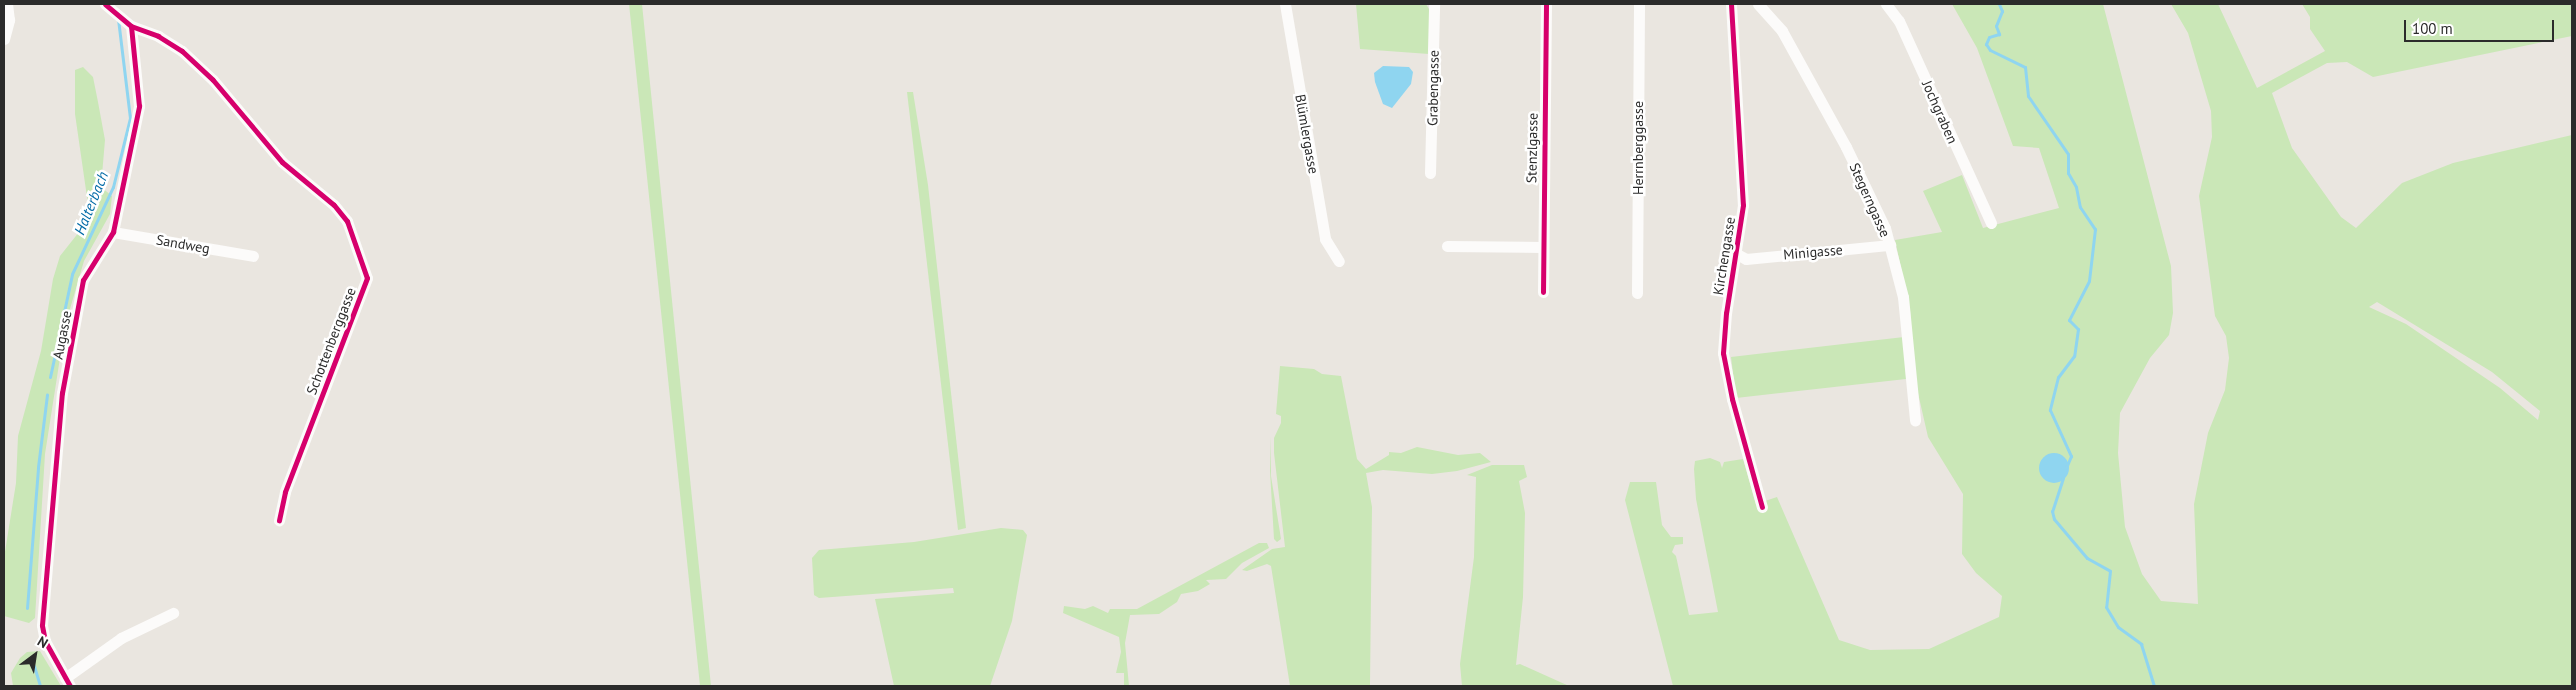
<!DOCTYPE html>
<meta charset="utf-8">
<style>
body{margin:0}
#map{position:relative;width:2576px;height:690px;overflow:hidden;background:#eae6e0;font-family:"PT Sans",sans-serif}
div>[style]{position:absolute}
.green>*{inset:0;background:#cae7b7}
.water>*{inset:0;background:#8fd5f0}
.round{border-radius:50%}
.stream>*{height:3px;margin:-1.5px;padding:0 1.5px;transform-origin:1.5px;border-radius:1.5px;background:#8fd5f0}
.minor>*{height:11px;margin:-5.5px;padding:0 5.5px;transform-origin:5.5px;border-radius:5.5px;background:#fcfbfa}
.cycleway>*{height:5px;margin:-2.5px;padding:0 2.5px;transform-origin:2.5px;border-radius:2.5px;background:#d6006c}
span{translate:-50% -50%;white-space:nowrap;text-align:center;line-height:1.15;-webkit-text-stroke:5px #fff;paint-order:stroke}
.street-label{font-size:14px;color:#2b2b2b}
.water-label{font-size:15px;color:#036ba7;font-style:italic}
.frame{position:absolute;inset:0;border:5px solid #2b2b2b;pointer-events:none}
.north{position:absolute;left:10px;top:630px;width:50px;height:50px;-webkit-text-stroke:4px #fff;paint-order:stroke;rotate:31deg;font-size:14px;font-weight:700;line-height:20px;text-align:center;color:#2b2b2b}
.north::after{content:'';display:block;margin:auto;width:18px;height:22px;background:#2b2b2b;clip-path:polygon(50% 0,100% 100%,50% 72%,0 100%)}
.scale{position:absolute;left:2404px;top:20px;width:150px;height:22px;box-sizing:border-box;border:2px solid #2b2b2b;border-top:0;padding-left:6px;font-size:15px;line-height:18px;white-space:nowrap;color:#2b2b2b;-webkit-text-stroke:4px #fff;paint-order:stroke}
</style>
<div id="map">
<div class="green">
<i style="clip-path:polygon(629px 4px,642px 4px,711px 686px,700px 686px)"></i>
<i style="clip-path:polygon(1356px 4px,1426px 4px,1429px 9px,1429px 54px,1360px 49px)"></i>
<i style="clip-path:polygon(evenodd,1952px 4px,2103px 4px,2171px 266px,2173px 313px,2169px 335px,2150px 358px,2120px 413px,2118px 453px,2125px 527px,2142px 574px,2161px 601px,2198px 604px,2194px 504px,2208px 433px,2225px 390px,2229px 358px,2226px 336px,2215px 316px,2199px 196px,2212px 137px,2211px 111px,2188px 33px,2171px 4px,2218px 4px,2257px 88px,2325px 51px,2310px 29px,2310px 17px,2302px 4px,2572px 4px,2572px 36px,2373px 77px,2347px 62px,2327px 63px,2272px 93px,2292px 148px,2341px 217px,2356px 228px,2402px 183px,2453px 163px,2572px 135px,2572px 686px,1673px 686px,1625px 500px,1630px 482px,1656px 482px,1662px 525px,1671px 537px,1683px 537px,1683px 544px,1675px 545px,1672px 552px,1676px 556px,1689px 615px,1718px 612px,1696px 499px,1694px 469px,1695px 461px,1710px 458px,1720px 462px,1722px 468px,1724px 462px,1743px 459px,1756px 504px,1777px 497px,1839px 640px,1870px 650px,1929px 649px,1999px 617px,2002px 596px,1976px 573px,1962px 554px,1963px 494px,1928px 437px,1915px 380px,1910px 310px,1895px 240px,1942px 232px,1923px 191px,1962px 175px,1983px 228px,2059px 208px,2039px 148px,2013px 146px,1977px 48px,1952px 4px,2377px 302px,2492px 372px,2540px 411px,2538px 420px,2500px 388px,2406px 324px,2369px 307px,2377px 302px)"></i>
<i style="clip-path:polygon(83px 67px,93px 77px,98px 102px,105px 140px,101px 187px,112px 196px,110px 214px,84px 261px,65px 326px,45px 454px,35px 618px,29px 623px,4px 616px,4px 558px,16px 483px,18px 436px,41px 351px,53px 279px,60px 256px,83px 227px,89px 211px,75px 114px,75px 70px)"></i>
<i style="clip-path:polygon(907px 92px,913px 92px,928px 185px,966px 528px,958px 530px)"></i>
<i style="clip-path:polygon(1904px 337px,1906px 379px,1736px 398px,1731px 357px)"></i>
<i style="clip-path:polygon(1280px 366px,1314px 369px,1322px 374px,1341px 376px,1357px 459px,1366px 469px,1389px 455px,1389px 452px,1401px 453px,1417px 447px,1458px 455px,1480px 453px,1491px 462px,1457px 471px,1432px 474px,1383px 470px,1366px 473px,1372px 507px,1370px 686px,1290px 686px,1271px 566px,1267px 564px,1247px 571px,1242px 570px,1272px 549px,1285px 547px,1274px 453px,1274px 438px,1281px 423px,1281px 416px,1276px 414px)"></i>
<i style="clip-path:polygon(1271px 436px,1271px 476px,1281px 539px,1277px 542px,1274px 539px,1270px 471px)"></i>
<i style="clip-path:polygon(1492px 465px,1524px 465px,1527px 477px,1519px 481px,1525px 513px,1523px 597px,1516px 665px,1520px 664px,1569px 686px,1462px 686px,1460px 664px,1474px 557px,1476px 477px,1467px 475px)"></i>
<i style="clip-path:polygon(1001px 528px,1023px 530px,1027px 535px,1012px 621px,990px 686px,894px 686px,875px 599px,954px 593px,953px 588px,819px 598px,814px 595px,812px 558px,819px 550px,914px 542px)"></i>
<i style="clip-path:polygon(1259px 543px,1267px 543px,1269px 548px,1242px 563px,1226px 579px,1206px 580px,1210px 584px,1198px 591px,1181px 594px,1177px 602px,1159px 614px,1130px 615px,1125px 643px,1129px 686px,1124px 686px,1124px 673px,1116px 673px,1121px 652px,1119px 637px,1063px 613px,1064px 606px,1085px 609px,1093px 606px,1108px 613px,1110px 609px,1137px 609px)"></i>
<i style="clip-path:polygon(40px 651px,61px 686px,13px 686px,11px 673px,20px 658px,27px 652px)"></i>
</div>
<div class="water">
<i style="clip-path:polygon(1383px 66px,1409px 67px,1413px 72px,1411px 84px,1392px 108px,1383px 104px,1375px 82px,1374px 73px)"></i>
<i class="round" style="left:2039px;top:453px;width:30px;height:30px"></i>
</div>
<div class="stream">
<i style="left:1999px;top:4px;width:8px;rotate:67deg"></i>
<i style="left:2002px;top:11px;width:16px;rotate:112deg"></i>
<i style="left:1996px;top:26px;width:9px;rotate:69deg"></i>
<i style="left:1999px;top:34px;width:10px;rotate:163deg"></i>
<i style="left:1989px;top:37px;width:8px;rotate:113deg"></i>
<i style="left:1986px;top:44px;width:7px;rotate:56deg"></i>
<i style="left:1990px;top:50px;width:39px;rotate:26deg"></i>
<i style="left:2025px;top:67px;width:29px;rotate:84deg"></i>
<i style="left:2028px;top:96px;width:70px;rotate:55.4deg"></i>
<i style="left:2068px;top:154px;width:19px;rotate:90deg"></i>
<i style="left:2068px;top:173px;width:16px;rotate:60deg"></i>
<i style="left:2076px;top:187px;width:20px;rotate:79deg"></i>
<i style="left:2080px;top:207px;width:27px;rotate:56deg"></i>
<i style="left:2095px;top:229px;width:52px;rotate:96.6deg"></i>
<i style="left:2089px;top:281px;width:44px;rotate:117.1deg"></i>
<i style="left:2069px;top:320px;width:13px;rotate:45deg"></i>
<i style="left:2078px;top:329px;width:27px;rotate:98deg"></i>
<i style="left:2074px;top:356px;width:26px;rotate:127deg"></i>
<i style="left:2058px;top:377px;width:34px;rotate:104deg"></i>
<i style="left:2050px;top:410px;width:51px;rotate:65.5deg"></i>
<i style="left:2071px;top:456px;width:13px;rotate:113deg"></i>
<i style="left:50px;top:377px;width:105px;rotate:-77.9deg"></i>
<i style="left:72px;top:274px;width:96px;rotate:-64.8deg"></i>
<i style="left:113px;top:187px;width:71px;rotate:-76.2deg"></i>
<i style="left:130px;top:118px;width:100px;rotate:-96.9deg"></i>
<i style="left:2063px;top:478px;width:35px;rotate:108deg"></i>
<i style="left:2052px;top:511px;width:8px;rotate:76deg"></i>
<i style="left:2054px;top:519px;width:51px;rotate:49.8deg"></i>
<i style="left:2087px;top:558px;width:26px;rotate:29deg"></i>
<i style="left:2110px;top:571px;width:36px;rotate:96deg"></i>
<i style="left:2106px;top:607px;width:23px;rotate:59deg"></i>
<i style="left:2118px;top:627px;width:29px;rotate:36deg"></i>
<i style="left:2141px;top:644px;width:44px;rotate:72.8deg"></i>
<i style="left:27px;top:608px;width:141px;rotate:-85.5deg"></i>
<i style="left:38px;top:467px;width:73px;rotate:-82.9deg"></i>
<i style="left:34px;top:666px;width:21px;rotate:73deg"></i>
</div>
<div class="minor">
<i style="left:1285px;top:4px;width:238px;rotate:80.3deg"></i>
<i style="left:1325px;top:239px;width:26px;rotate:58deg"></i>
<i style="left:1731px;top:4px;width:201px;rotate:86.6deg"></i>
<i style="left:1743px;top:205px;width:109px;rotate:98.9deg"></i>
<i style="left:1726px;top:313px;width:40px;rotate:94.3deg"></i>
<i style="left:1723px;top:353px;width:47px;rotate:78.9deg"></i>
<i style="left:1732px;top:399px;width:112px;rotate:74.5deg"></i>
<i style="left:1758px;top:4px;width:36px;rotate:48deg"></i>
<i style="left:1782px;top:31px;width:132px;rotate:61.1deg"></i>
<i style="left:1846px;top:147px;width:90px;rotate:64.3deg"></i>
<i style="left:1885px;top:228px;width:71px;rotate:75.4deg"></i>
<i style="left:1903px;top:297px;width:124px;rotate:84.4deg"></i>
<i style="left:1886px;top:4px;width:21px;rotate:53deg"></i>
<i style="left:1899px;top:21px;width:222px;rotate:65.5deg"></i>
<i style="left:131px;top:26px;width:29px;rotate:20deg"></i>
<i style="left:158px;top:36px;width:28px;rotate:32deg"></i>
<i style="left:182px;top:51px;width:42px;rotate:43.1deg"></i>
<i style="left:213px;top:80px;width:107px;rotate:49.9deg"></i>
<i style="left:282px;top:162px;width:67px;rotate:39.6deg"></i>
<i style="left:334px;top:205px;width:21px;rotate:51deg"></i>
<i style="left:347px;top:221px;width:60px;rotate:70.7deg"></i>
<i style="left:367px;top:278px;width:229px;rotate:111deg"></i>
<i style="left:285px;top:492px;width:29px;rotate:102deg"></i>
<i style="left:4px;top:39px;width:20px;rotate:-75deg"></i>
<i style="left:9px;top:20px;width:16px;rotate:-97deg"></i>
<i style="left:1430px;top:173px;width:169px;rotate:-88.6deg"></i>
<i style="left:113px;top:232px;width:142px;rotate:9.7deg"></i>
<i style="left:1447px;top:246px;width:95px;rotate:0.6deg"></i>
<i style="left:1737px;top:254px;width:10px;rotate:29deg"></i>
<i style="left:1746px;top:259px;width:145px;rotate:-5.6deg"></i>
<i style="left:1543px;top:292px;width:288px;rotate:-89.4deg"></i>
<i style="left:1637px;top:293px;width:289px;rotate:-89.6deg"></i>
<i style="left:65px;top:678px;width:69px;rotate:-35.5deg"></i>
<i style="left:121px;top:638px;width:58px;rotate:-25.7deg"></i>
<i style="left:70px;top:686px;width:51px;rotate:-119.1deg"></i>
<i style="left:45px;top:641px;width:16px;rotate:-101deg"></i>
<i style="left:42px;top:625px;width:233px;rotate:-85.1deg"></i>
<i style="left:62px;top:393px;width:115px;rotate:-79.5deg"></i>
<i style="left:83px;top:280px;width:57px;rotate:-58deg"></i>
<i style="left:113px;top:232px;width:129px;rotate:-78.3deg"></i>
<i style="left:139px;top:106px;width:80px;rotate:-95.7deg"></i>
<i style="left:131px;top:26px;width:34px;rotate:-140deg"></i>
</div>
<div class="cycleway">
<i style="left:1731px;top:4px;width:201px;rotate:86.6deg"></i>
<i style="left:1743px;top:205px;width:109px;rotate:98.9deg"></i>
<i style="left:1726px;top:313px;width:40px;rotate:94.3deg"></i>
<i style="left:1723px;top:353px;width:47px;rotate:78.9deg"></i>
<i style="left:1732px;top:399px;width:112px;rotate:74.5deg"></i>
<i style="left:131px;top:26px;width:29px;rotate:20deg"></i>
<i style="left:158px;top:36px;width:28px;rotate:32deg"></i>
<i style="left:182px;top:51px;width:42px;rotate:43.1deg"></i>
<i style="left:213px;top:80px;width:107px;rotate:49.9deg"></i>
<i style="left:282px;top:162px;width:67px;rotate:39.6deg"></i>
<i style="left:334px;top:205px;width:21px;rotate:51deg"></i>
<i style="left:347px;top:221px;width:60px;rotate:70.7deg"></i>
<i style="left:367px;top:278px;width:229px;rotate:111deg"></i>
<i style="left:285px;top:492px;width:29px;rotate:102deg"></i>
<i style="left:1543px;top:292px;width:288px;rotate:-89.4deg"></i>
<i style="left:70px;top:686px;width:51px;rotate:-119.1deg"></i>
<i style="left:45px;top:641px;width:16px;rotate:-101deg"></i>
<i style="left:42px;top:625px;width:233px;rotate:-85.1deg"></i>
<i style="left:62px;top:393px;width:115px;rotate:-79.5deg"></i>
<i style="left:83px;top:280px;width:57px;rotate:-58deg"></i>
<i style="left:113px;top:232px;width:129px;rotate:-78.3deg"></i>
<i style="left:139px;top:106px;width:80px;rotate:-95.7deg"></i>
<i style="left:131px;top:26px;width:34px;rotate:-140deg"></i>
</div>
<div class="street-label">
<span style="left:1433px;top:88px;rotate:-89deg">Grabengasse</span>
<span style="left:1940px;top:112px;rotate:66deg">Jochgraben</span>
<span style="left:1307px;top:134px;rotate:80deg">Blümlergasse</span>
<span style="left:1532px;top:148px;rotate:-89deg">Stenzlgasse</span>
<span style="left:1638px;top:148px;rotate:-90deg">Herrnberggasse</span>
<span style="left:1870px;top:200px;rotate:66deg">Stegerngasse</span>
<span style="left:183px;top:244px;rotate:10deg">Sandweg</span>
<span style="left:1813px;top:252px;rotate:-5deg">Minigasse</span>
<span style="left:1724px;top:256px;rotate:-81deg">Kirchengasse</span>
<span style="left:62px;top:335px;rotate:-79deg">Augasse</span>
<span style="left:331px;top:341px;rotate:-69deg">Schottenberggasse</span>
</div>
<div class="water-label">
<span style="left:91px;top:203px;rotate:-68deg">Halterbach</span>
</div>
<div class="frame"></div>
<div class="north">N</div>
<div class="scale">100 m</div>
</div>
